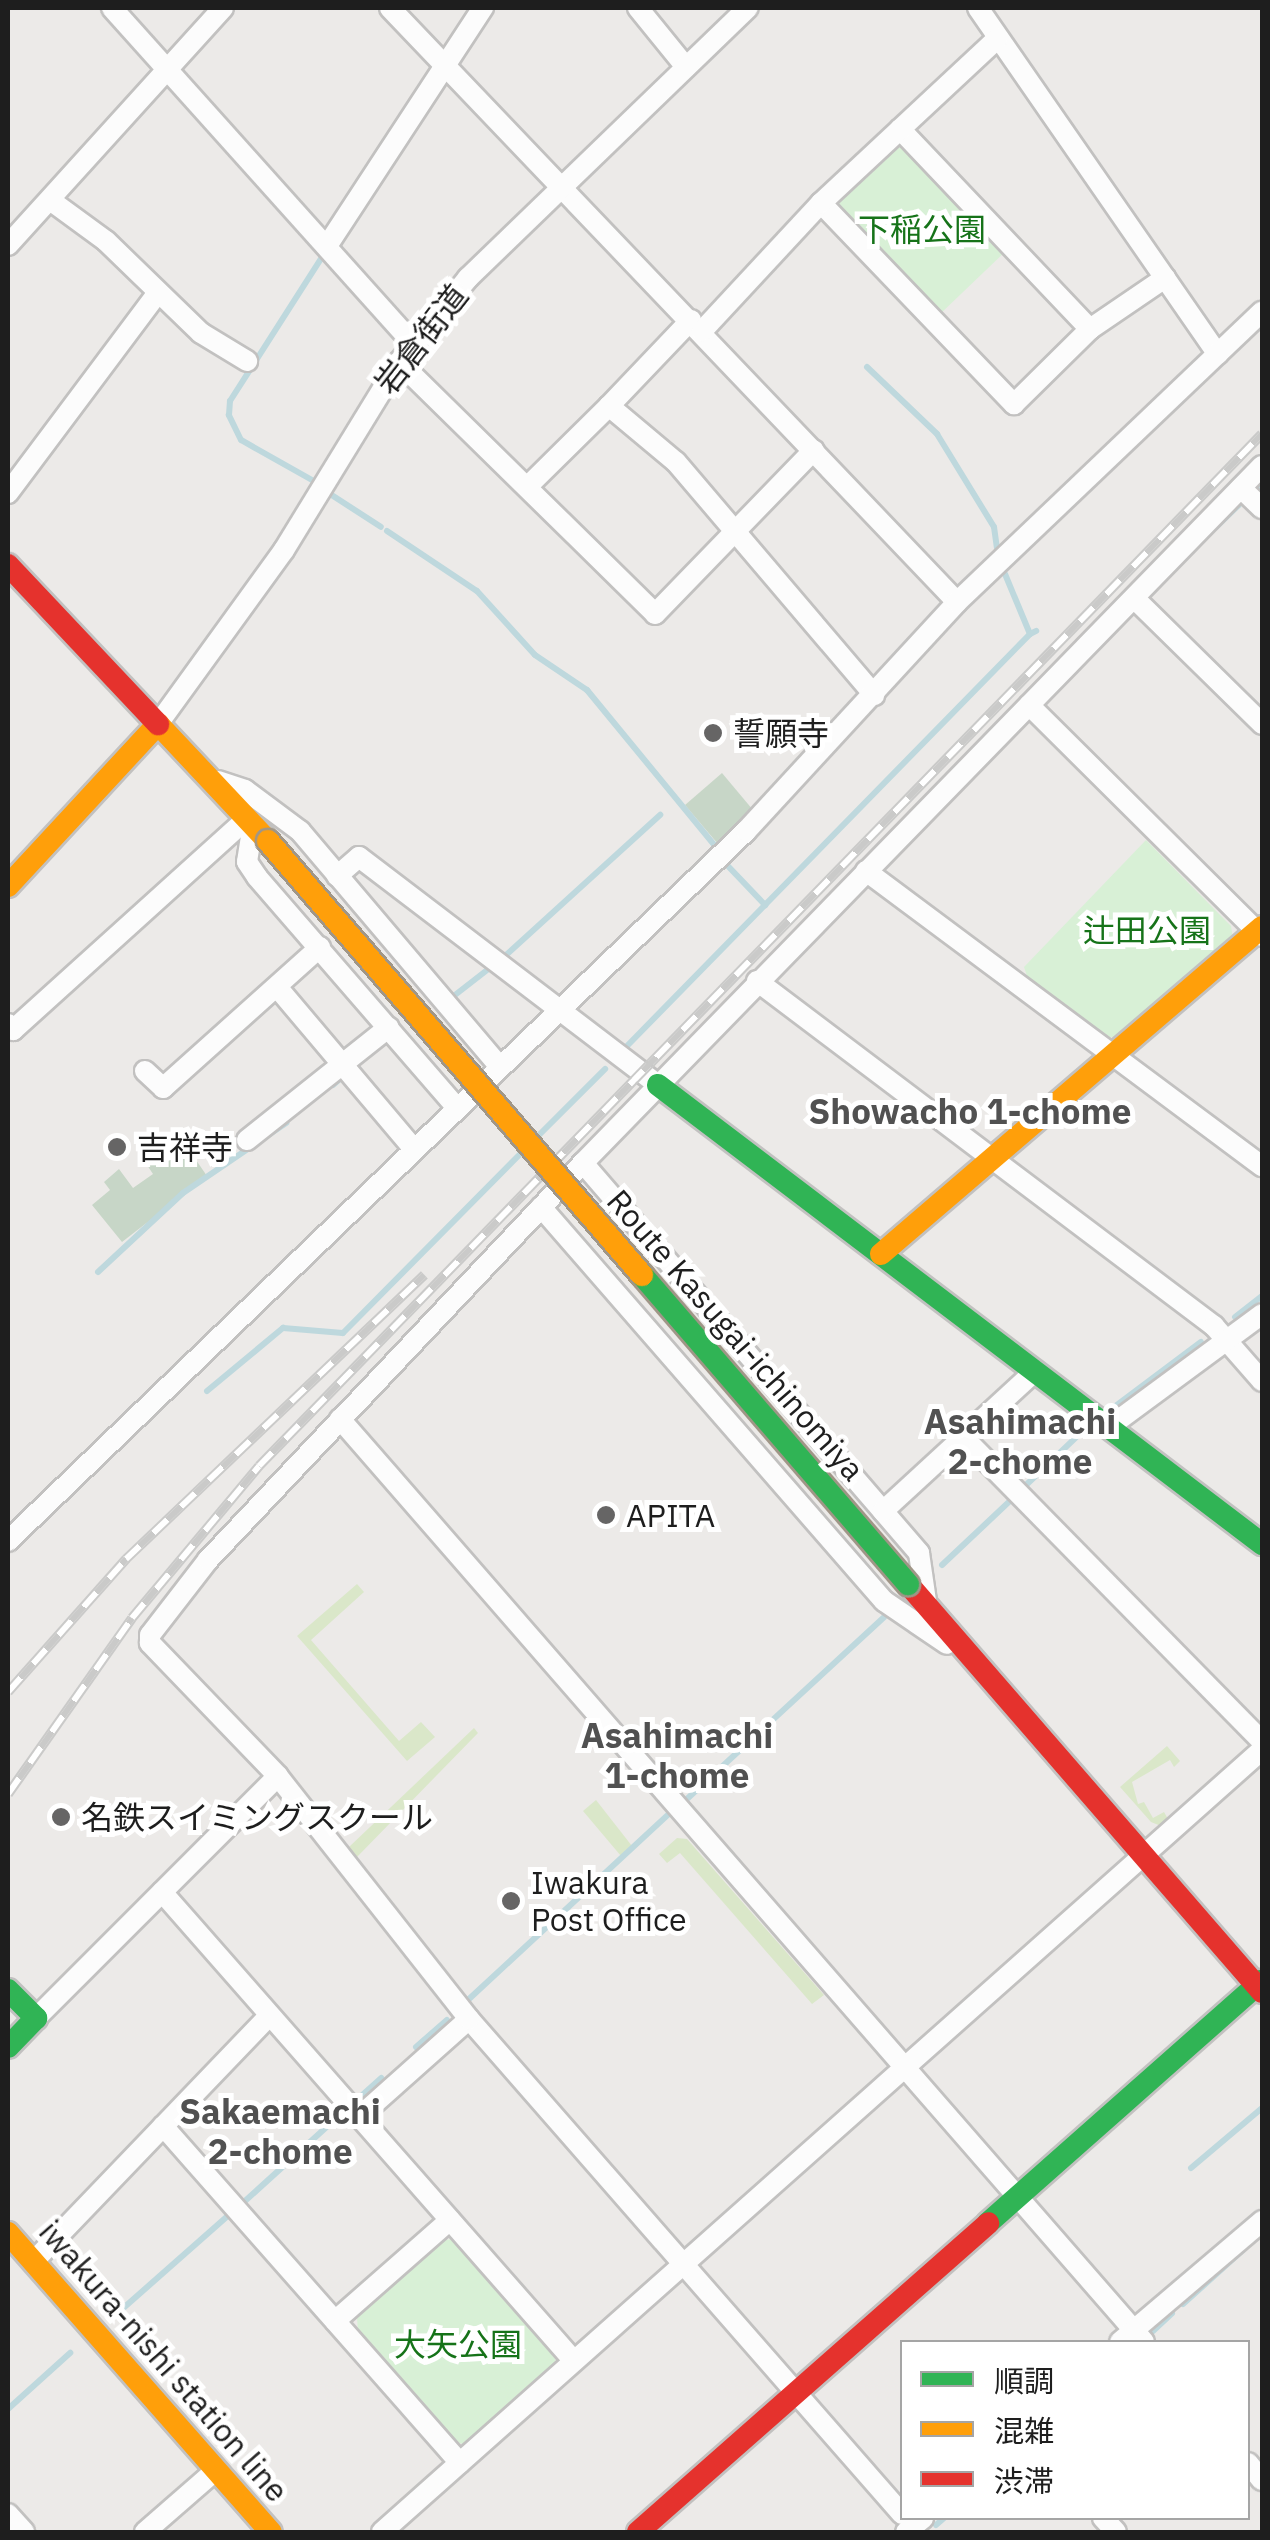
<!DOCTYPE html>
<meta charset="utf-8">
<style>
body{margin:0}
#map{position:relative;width:1270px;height:2540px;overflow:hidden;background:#eceae8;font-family:"IBM Plex Sans","Noto Sans JP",sans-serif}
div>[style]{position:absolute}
.grass>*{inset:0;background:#dae7c9}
.cemetery>*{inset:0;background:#c7d6c7}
.park>*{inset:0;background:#d8f0d6}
.stream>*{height:6px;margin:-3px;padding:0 3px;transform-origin:3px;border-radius:3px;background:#bed8dd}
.roads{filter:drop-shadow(2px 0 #c2c1c0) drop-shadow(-2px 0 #c2c1c0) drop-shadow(0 2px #c2c1c0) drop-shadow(0 -2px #c2c1c0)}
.street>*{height:20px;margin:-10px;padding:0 10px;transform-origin:10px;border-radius:10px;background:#fcfcfc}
.fast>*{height:22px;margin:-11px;padding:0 11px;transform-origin:11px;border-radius:11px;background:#30b455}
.slow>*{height:22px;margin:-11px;padding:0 11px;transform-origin:11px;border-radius:11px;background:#ff9f0a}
.jam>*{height:22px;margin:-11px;padding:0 11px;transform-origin:11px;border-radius:11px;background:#e5322d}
.rail>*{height:10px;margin-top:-5px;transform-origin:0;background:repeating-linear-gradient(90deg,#fff 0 19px,#cacac9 0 38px);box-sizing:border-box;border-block:2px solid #cacac9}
.bridges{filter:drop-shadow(2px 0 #a09687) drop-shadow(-2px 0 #a09687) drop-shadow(0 2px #a09687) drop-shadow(0 -2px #a09687)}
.fast-bridge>*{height:22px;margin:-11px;padding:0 11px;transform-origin:11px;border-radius:11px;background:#30b455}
.slow-bridge>*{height:22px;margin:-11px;padding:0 11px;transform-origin:11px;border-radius:11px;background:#ff9f0a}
.dots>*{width:28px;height:28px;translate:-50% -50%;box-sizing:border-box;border:5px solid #fff;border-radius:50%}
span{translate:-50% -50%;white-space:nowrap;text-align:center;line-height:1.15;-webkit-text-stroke:10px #fff;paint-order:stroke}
.park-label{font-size:32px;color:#167319}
.street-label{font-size:32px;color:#1e1e1e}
.poi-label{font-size:32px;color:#1e1e1e}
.left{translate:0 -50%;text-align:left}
.neighbourhood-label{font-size:35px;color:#515151;font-weight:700}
.frame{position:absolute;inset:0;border:10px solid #1e1e1e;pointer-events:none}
.legend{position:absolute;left:900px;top:2340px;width:350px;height:180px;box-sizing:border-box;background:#fff;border:2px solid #a5a5a5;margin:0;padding:12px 18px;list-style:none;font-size:30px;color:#1e1e1e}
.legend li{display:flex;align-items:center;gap:20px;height:50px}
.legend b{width:50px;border:2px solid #a5a5a5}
</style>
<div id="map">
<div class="grass">
<i style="clip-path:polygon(357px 1584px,364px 1592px,311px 1640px,399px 1741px,421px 1722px,435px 1737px,407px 1761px,297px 1636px)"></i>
<i style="clip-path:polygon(474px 1728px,478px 1733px,357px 1857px,349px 1847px)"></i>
<i style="clip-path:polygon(1167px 1746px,1180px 1761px,1174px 1767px,1170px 1760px,1132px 1782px,1138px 1804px,1144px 1802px,1153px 1818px,1164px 1812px,1168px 1819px,1161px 1826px,1151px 1822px,1120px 1787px)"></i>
<i style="clip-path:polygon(596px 1800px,632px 1846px,621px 1856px,583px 1811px)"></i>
<i style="clip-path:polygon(677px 1838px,687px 1839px,824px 1995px,812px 2004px,680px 1853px,667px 1863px,659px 1854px)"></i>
</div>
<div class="cemetery">
<i style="clip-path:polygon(722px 773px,753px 810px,718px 844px,685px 805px)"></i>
<i style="clip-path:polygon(176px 1131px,207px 1176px,122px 1242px,92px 1205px,110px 1190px,104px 1182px,119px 1169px,133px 1188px,153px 1174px,141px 1156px)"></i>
</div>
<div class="park">
<i style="clip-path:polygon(898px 142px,1008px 249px,938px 316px,836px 210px,836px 202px)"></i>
<i style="clip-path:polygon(1146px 840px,1231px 926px,1233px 939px,1116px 1037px,1102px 1037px,1028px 979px,1024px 967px)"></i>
<i style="clip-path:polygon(455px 2239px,555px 2353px,556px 2367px,469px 2446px,456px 2442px,358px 2332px,357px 2318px,443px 2240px)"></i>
</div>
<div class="stream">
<i style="left:867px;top:367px;width:97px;rotate:43.7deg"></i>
<i style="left:937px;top:434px;width:109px;rotate:58.5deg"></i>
<i style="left:994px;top:527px;width:21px;rotate:82deg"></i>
<i style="left:312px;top:480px;width:81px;rotate:-150.6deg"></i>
<i style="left:241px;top:440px;width:28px;rotate:-116deg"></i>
<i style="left:229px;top:415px;width:14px;rotate:-86deg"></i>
<i style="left:230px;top:401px;width:174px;rotate:-57.4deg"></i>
<i style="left:1259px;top:485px;width:5px;rotate:53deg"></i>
<i style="left:327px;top:492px;width:64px;rotate:32.9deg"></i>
<i style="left:1216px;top:527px;width:32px;rotate:-44deg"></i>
<i style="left:387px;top:531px;width:108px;rotate:33.7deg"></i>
<i style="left:477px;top:591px;width:86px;rotate:47.8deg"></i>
<i style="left:535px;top:655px;width:63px;rotate:33.9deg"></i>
<i style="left:587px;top:690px;width:202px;rotate:50.6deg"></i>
<i style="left:1005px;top:574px;width:65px;rotate:67.4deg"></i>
<i style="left:1030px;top:634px;width:7px;rotate:-27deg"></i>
<i style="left:726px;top:864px;width:57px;rotate:46.4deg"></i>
<i style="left:505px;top:956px;width:210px;rotate:-42.3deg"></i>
<i style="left:455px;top:995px;width:46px;rotate:-37.9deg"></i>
<i style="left:626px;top:1047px;width:578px;rotate:-45.63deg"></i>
<i style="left:333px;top:1085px;width:11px;rotate:-41deg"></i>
<i style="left:538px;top:1136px;width:95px;rotate:-45deg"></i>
<i style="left:98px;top:1272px;width:116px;rotate:-42.9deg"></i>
<i style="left:183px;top:1193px;width:125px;rotate:-34.2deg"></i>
<i style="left:1235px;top:1317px;width:34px;rotate:-38deg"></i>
<i style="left:207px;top:1391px;width:99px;rotate:-39.7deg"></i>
<i style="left:283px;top:1328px;width:60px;rotate:4.8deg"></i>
<i style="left:343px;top:1333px;width:255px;rotate:-45.3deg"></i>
<i style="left:1109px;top:1411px;width:115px;rotate:-36.9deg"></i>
<i style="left:1025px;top:1486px;width:86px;rotate:-43.6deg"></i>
<i style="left:942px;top:1565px;width:96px;rotate:-43.3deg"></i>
<i style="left:688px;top:1798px;width:267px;rotate:-42.7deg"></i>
<i style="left:469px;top:1999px;width:271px;rotate:-42.8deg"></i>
<i style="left:416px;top:2047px;width:41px;rotate:-41.1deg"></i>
<i style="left:359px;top:2098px;width:30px;rotate:-42deg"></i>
<i style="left:1191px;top:2168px;width:93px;rotate:-40.2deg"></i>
<i style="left:245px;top:2201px;width:132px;rotate:-42.2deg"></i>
<i style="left:1183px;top:2304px;width:81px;rotate:-42deg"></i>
<i style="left:120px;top:2311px;width:145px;rotate:-41.4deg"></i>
<i style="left:1153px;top:2331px;width:26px;rotate:-43deg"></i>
<i style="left:8px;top:2409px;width:84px;rotate:-42.1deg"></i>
<i style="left:936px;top:2525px;width:11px;rotate:-41deg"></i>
</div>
<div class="roads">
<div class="street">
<i style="left:112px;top:8px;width:451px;rotate:48.1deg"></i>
<i style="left:390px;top:8px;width:821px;rotate:46.33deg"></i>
<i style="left:638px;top:8px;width:76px;rotate:50.9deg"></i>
<i style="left:978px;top:8px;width:421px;rotate:55.3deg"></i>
<i style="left:900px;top:129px;width:276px;rotate:46.5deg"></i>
<i style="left:50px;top:200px;width:69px;rotate:36.2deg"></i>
<i style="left:106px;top:241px;width:132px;rotate:44.1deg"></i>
<i style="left:201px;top:333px;width:54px;rotate:31.3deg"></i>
<i style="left:821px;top:203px;width:279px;rotate:46.2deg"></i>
<i style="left:1014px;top:404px;width:107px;rotate:-44.6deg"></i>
<i style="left:1090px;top:329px;width:91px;rotate:-34.2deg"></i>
<i style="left:8px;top:245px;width:320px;rotate:-47.8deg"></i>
<i style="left:327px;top:246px;width:285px;rotate:-56.8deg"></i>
<i style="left:691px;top:320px;width:119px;rotate:133.6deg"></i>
<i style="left:609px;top:406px;width:87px;rotate:39.9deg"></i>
<i style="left:676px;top:462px;width:306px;rotate:49.6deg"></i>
<i style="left:702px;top:331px;width:175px;rotate:-47.1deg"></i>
<i style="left:821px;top:203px;width:242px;rotate:-43deg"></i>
<i style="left:399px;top:362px;width:359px;rotate:44.5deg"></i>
<i style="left:655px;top:614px;width:228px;rotate:-45.9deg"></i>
<i style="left:528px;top:486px;width:114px;rotate:-44.6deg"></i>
<i style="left:1241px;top:488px;width:29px;rotate:44deg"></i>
<i style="left:8px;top:493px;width:247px;rotate:-53.2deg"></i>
<i style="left:1134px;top:598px;width:180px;rotate:44.5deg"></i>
<i style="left:1029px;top:705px;width:328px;rotate:44.8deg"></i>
<i style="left:158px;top:724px;width:215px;rotate:-54.1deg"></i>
<i style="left:284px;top:550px;width:220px;rotate:-58.5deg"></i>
<i style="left:399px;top:362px;width:109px;rotate:-50.6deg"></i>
<i style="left:468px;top:278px;width:389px;rotate:-44deg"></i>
<i style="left:218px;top:781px;width:28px;rotate:18deg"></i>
<i style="left:245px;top:790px;width:69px;rotate:36.7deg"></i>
<i style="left:300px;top:831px;width:309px;rotate:49.7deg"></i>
<i style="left:253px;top:824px;width:38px;rotate:99deg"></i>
<i style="left:247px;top:862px;width:18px;rotate:56deg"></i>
<i style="left:257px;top:877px;width:306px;rotate:49.1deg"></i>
<i style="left:866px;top:871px;width:494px;rotate:36.7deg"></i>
<i style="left:337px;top:876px;width:29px;rotate:-41deg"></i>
<i style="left:359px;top:857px;width:376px;rotate:37.3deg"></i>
<i style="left:757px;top:981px;width:573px;rotate:37.05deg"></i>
<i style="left:1214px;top:1326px;width:73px;rotate:48.9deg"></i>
<i style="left:277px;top:987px;width:212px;rotate:49.8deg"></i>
<i style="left:8px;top:1024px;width:8px;rotate:50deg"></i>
<i style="left:13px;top:1030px;width:316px;rotate:-42.1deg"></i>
<i style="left:145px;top:1071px;width:25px;rotate:43deg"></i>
<i style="left:163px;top:1088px;width:211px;rotate:-41.9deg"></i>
<i style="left:247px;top:1140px;width:181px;rotate:-38.5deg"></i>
<i style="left:583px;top:1163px;width:515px;rotate:49.25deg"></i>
<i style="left:919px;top:1553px;width:49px;rotate:81.7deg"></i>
<i style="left:541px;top:1207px;width:522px;rotate:48.96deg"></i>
<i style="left:884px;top:1601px;width:76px;rotate:34.3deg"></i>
<i style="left:340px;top:1419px;width:1224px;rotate:48.94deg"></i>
<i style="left:1109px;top:1427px;width:190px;rotate:-36.4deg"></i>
<i style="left:963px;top:1437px;width:426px;rotate:45.5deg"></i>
<i style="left:883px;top:1511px;width:207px;rotate:-42.6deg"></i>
<i style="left:8px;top:1541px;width:1024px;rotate:-43.89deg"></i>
<i style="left:746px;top:831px;width:311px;rotate:-47.3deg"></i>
<i style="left:957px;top:602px;width:421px;rotate:-43.6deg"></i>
<i style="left:162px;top:1892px;width:624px;rotate:48.7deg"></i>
<i style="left:36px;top:2018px;width:342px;rotate:-45deg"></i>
<i style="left:359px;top:2117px;width:147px;rotate:-41.7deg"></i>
<i style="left:163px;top:2126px;width:449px;rotate:48.6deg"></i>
<i style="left:33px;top:2262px;width:342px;rotate:-46.2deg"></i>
<i style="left:335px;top:2321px;width:153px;rotate:-41.3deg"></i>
<i style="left:1120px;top:2342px;width:187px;rotate:-40.4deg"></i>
<i style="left:1248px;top:2463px;width:22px;rotate:51deg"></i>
<i style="left:8px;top:2514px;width:24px;rotate:48deg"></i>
<i style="left:902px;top:2514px;width:658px;rotate:-131.18deg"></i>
<i style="left:469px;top:2019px;width:309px;rotate:-128.2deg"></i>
<i style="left:278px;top:1776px;width:185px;rotate:-133.9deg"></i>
<i style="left:150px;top:1643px;width:8px;rotate:-90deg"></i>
<i style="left:150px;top:1635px;width:95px;rotate:-52.3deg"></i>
<i style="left:208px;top:1560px;width:546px;rotate:-46.63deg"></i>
<i style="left:583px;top:1163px;width:973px;rotate:-45.75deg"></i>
<i style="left:1103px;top:2518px;width:19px;rotate:47deg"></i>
<i style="left:145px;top:2532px;width:94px;rotate:-41.1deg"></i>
<i style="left:382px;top:2532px;width:1177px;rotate:-41.63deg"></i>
<i style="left:906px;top:2532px;width:22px;rotate:-39deg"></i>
</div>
<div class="fast">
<i style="left:658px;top:1085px;width:759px;rotate:37.23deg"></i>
<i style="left:8px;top:1990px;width:40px;rotate:45deg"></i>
<i style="left:36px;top:2018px;width:40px;rotate:134deg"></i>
<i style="left:988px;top:2223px;width:366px;rotate:-41.5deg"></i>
</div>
<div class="slow">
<i style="left:8px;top:886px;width:221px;rotate:-47.2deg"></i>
<i style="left:158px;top:724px;width:161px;rotate:46.8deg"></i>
<i style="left:881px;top:1254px;width:502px;rotate:-40.64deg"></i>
<i style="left:8px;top:2233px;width:398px;rotate:48.7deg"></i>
</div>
<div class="jam">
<i style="left:8px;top:565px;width:219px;rotate:46.7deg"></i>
<i style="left:908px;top:1584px;width:540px;rotate:49.05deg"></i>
<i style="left:638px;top:2532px;width:467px;rotate:-41.4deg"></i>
</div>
</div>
<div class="rail">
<i style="left:8px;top:1692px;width:178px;rotate:-48.4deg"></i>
<i style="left:126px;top:1559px;width:412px;rotate:-43.6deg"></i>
<i style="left:8px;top:1794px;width:215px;rotate:-54.8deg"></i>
<i style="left:132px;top:1618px;width:198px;rotate:-50.1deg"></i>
<i style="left:259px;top:1466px;width:1439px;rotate:-45.82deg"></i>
</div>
<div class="bridges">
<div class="fast-bridge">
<i style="left:642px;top:1275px;width:408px;rotate:49.3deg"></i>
</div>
<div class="slow-bridge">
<i style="left:268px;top:841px;width:573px;rotate:49.25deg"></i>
</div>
</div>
<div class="dots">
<i style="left:713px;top:733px;background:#666565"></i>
<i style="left:117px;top:1147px;background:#666565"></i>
<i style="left:606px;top:1515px;background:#666565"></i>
<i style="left:61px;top:1817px;background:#666565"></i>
<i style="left:511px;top:1901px;background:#666565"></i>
</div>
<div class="park-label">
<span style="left:922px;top:229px">下稲公園</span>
<span style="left:1147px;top:930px">辻田公園</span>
<span style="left:458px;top:2344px">大矢公園</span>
</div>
<div class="street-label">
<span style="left:421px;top:339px;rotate:-52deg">岩倉街道</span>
<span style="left:736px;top:1335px;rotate:49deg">Route Kasugai-ichinomiya</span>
<span style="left:164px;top:2361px;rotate:49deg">iwakura-nishi station line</span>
</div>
<div class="poi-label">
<span class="left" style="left:733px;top:733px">誓願寺</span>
<span class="left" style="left:137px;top:1147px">吉祥寺</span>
<span class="left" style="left:626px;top:1515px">APITA</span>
<span class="left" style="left:81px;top:1817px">名鉄スイミングスクール</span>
<span class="left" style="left:531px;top:1901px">Iwakura<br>Post Office</span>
</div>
<div class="neighbourhood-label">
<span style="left:970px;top:1111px">Showacho 1-chome</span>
<span style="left:1020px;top:1441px">Asahimachi<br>2-chome</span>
<span style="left:677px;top:1755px">Asahimachi<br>1-chome</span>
<span style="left:280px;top:2131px">Sakaemachi<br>2-chome</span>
</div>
<div class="frame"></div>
<ul class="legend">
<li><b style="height:12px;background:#30b455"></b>順調</li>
<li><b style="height:12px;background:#ff9f0a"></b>混雑</li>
<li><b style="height:12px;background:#e5322d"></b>渋滞</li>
</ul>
</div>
